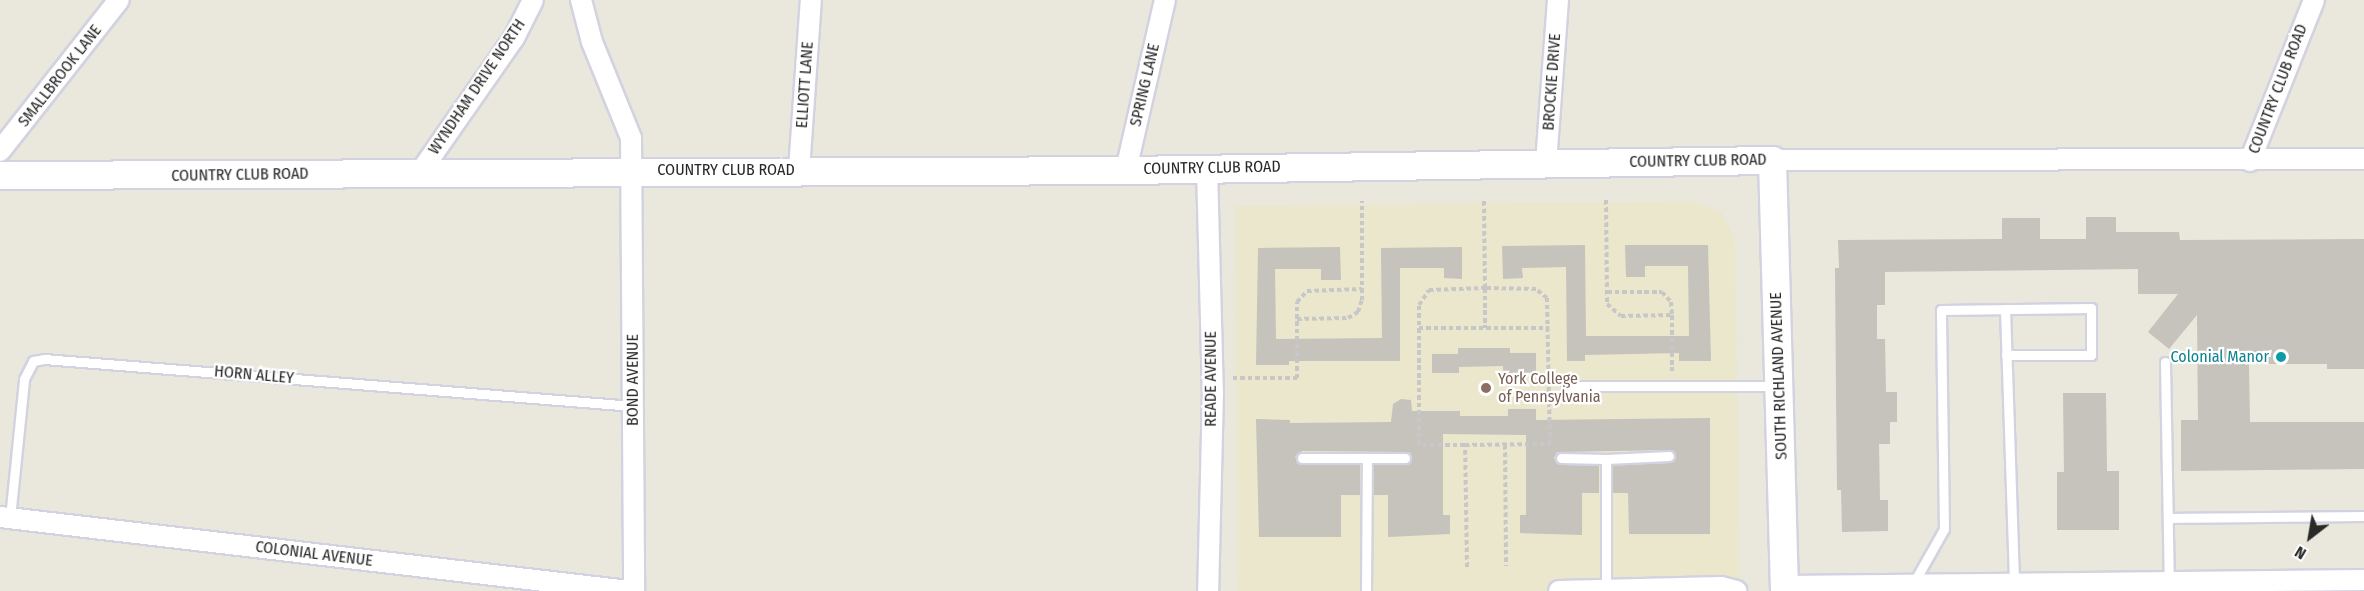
<!DOCTYPE html>
<style>
body{margin:0}
#map{position:relative;width:2364px;height:591px;overflow:hidden;background:#eae7dc;font-family:"Fira Sans Condensed",sans-serif}
div>[style]{position:absolute}
.education>*{inset:0;background:#eae7cd}
.building>*{inset:0;background:#c5c3bc}
.path>*{height:4px;margin-top:-2px;transform-origin:0;background:repeating-linear-gradient(90deg,#c7c7c7 0 4.5px,transparent 0 7.5px)}
.roads{filter:drop-shadow(2px 0 #d2d2e0) drop-shadow(-2px 0 #d2d2e0) drop-shadow(0 2px #d2d2e0) drop-shadow(0 -2px #d2d2e0)}
.lane>*{height:9px;margin:-4.5px;padding:0 4.5px;transform-origin:4.5px;border-radius:4.5px;background:#fff}
.street>*{height:20px;margin:-10px;padding:0 10px;transform-origin:10px;border-radius:10px;background:#fff}
.secondary>*{height:27px;margin:-13.5px;padding:0 13.5px;transform-origin:13.5px;border-radius:13.5px;background:#fff}
.dots>*{width:16px;height:16px;translate:-50% -50%;box-sizing:border-box;border:3px solid #fff;border-radius:50%}
span{translate:-50% -50%;white-space:nowrap;text-align:center;line-height:1.15;-webkit-text-stroke:4.5px #fff;paint-order:stroke}
.street-label{font-size:16px;color:#292929}
.culture-label{font-size:16px;color:#0d838f}
.right{translate:-100% -50%;text-align:right}
.education-label{font-size:16px;color:#785e54}
.left{translate:0 -50%;text-align:left}
.north{position:absolute;left:2280px;top:507px;width:60px;height:60px;-webkit-text-stroke:4px #fff;paint-order:stroke;rotate:211deg;font-size:16px;font-weight:700;line-height:24px;text-align:center;color:#292929}
.north::after{content:'';display:block;margin:auto;width:21px;height:27px;background:#292929;clip-path:polygon(50% 0,100% 100%,50% 72%,0 100%)}
</style>
<div id="map">
<div class="education">
<i style="clip-path:polygon(1692px 201px,1721px 212px,1735px 240px,1740px 591px,1237px 591px,1235px 206px)"></i>
</div>
<div class="building">
<i style="clip-path:polygon(2086px 217px,2116px 217px,2116px 232px,2179px 232px,2180px 240px,2364px 239px,2364px 369px,2327px 369px,2327px 364px,2249px 364px,2250px 422px,2364px 422px,2364px 469px,2181px 471px,2181px 420px,2198px 420px,2197px 315px,2169px 349px,2148px 332px,2178px 294px,2138px 294px,2138px 269px,1885px 272px,1885px 305px,1877px 305px,1877px 339px,1885px 339px,1886px 392px,1897px 392px,1897px 422px,1890px 422px,1890px 444px,1879px 444px,1880px 500px,1888px 500px,1888px 531px,1842px 532px,1841px 490px,1837px 490px,1836px 392px,1835px 268px,1839px 268px,1838px 240px,2002px 239px,2002px 218px,2040px 218px,2040px 239px,2086px 239px)"></i>
<i style="clip-path:polygon(1585px 245px,1586px 336px,1689px 336px,1688px 266px,1645px 266px,1645px 277px,1626px 277px,1625px 245px,1708px 245px,1711px 361px,1679px 361px,1679px 353px,1585px 355px,1585px 361px,1567px 361px,1566px 267px,1522px 268px,1523px 278px,1503px 279px,1502px 246px)"></i>
<i style="clip-path:polygon(1340px 247px,1341px 280px,1321px 280px,1321px 269px,1275px 269px,1276px 339px,1382px 338px,1381px 248px,1462px 247px,1462px 279px,1444px 278px,1444px 268px,1400px 268px,1400px 361px,1289px 361px,1289px 365px,1256px 365px,1258px 248px)"></i>
<i style="clip-path:polygon(1458px 348px,1510px 348px,1510px 353px,1536px 353px,1536px 373px,1503px 373px,1503px 366px,1459px 367px,1459px 373px,1432px 373px,1432px 354px,1458px 354px)"></i>
<i style="clip-path:polygon(2063px 393px,2106px 393px,2107px 471px,2119px 471px,2119px 530px,2057px 530px,2057px 472px,2064px 472px)"></i>
<i style="clip-path:polygon(1401px 399px,1411px 400px,1412px 411px,1460px 411px,1460px 416px,1508px 416px,1508px 409px,1536px 409px,1536px 420px,1710px 418px,1710px 534px,1629px 534px,1628px 493px,1613px 493px,1613px 465px,1670px 463px,1676px 456px,1672px 450px,1557px 452px,1554px 458px,1558px 464px,1599px 466px,1599px 493px,1582px 493px,1582px 535px,1520px 533px,1520px 515px,1526px 515px,1526px 435px,1443px 434px,1443px 515px,1450px 515px,1450px 534px,1388px 537px,1388px 495px,1373px 495px,1374px 465px,1408px 464px,1412px 459px,1408px 452px,1302px 451px,1295px 457px,1301px 465px,1360px 465px,1360px 495px,1341px 495px,1341px 537px,1259px 537px,1256px 419px,1290px 420px,1290px 423px,1391px 422px,1393px 404px)"></i>
</div>
<div class="path">
<i style="left:1606px;top:200px;width:104px;rotate:89.4deg"></i>
<i style="left:1607px;top:304px;width:18px;rotate:41deg"></i>
<i style="left:1621px;top:316px;width:51px;rotate:-1.1deg"></i>
<i style="left:1672px;top:315px;width:56px;rotate:90deg"></i>
<i style="left:1607px;top:292px;width:55px"></i>
<i style="left:1662px;top:292px;width:13px;rotate:48deg"></i>
<i style="left:1671px;top:302px;width:13px;rotate:86deg"></i>
<i style="left:1297px;top:319px;width:17px;rotate:-90deg"></i>
<i style="left:1297px;top:302px;width:15px;rotate:-48deg"></i>
<i style="left:1307px;top:291px;width:55px;rotate:-2.1deg"></i>
<i style="left:1419px;top:328px;width:130px"></i>
<i style="left:1233px;top:378px;width:64px"></i>
<i style="left:1297px;top:378px;width:59px;rotate:-90deg"></i>
<i style="left:1297px;top:319px;width:51px;rotate:-1.1deg"></i>
<i style="left:1348px;top:318px;width:12px;rotate:-31deg"></i>
<i style="left:1358px;top:312px;width:13px;rotate:-72deg"></i>
<i style="left:1362px;top:300px;width:99px;rotate:-90deg"></i>
<i style="left:1465px;top:445px;width:85px;rotate:-0.7deg"></i>
<i style="left:1550px;top:444px;width:146px;rotate:-91.2deg"></i>
<i style="left:1547px;top:298px;width:14px;rotate:-141deg"></i>
<i style="left:1536px;top:289px;width:51px;rotate:-178.9deg"></i>
<i style="left:1485px;top:288px;width:40px;rotate:90deg"></i>
<i style="left:1505px;top:445px;width:121px;rotate:89.5deg"></i>
<i style="left:1467px;top:567px;width:122px;rotate:-90.9deg"></i>
<i style="left:1465px;top:445px;width:46px;rotate:180deg"></i>
<i style="left:1419px;top:445px;width:140px;rotate:-90deg"></i>
<i style="left:1419px;top:305px;width:18px;rotate:-56deg"></i>
<i style="left:1429px;top:290px;width:56px;rotate:-2deg"></i>
<i style="left:1485px;top:288px;width:88px;rotate:-90.7deg"></i>
</div>
<div class="roads">
<div class="lane">
<i style="left:2005px;top:309px;width:276px;rotate:88.1deg"></i>
<i style="left:2165px;top:362px;width:220px;rotate:89deg"></i>
<i style="left:1566px;top:386px;width:211px"></i>
<i style="left:1302px;top:458px;width:103px"></i>
<i style="left:1561px;top:458px;width:45px;rotate:1.3deg"></i>
<i style="left:10px;top:518px;width:140px;rotate:-84.2deg"></i>
<i style="left:24px;top:379px;width:20px;rotate:-63deg"></i>
<i style="left:33px;top:361px;width:11px;rotate:-10deg"></i>
<i style="left:44px;top:359px;width:591px;rotate:4.56deg"></i>
<i style="left:2168px;top:518px;width:196px;rotate:-0.6deg"></i>
<i style="left:1913px;top:584px;width:63px;rotate:-60.6deg"></i>
<i style="left:1944px;top:529px;width:219px;rotate:-90.8deg"></i>
<i style="left:1941px;top:310px;width:150px;rotate:-0.8deg"></i>
<i style="left:2091px;top:308px;width:47px;rotate:90deg"></i>
<i style="left:2091px;top:355px;width:85px;rotate:180deg"></i>
<i style="left:1606px;top:590px;width:131px;rotate:-90deg"></i>
<i style="left:1606px;top:459px;width:63px;rotate:-2.7deg"></i>
<i style="left:1366px;top:591px;width:132px;rotate:-89.6deg"></i>
</div>
<div class="street">
<i style="left:581px;top:0;width:43px;rotate:75.3deg"></i>
<i style="left:592px;top:42px;width:104px;rotate:67.9deg"></i>
<i style="left:631px;top:138px;width:453px;rotate:89.6deg"></i>
<i style="left:0;top:151px;width:192px;rotate:-51.8deg"></i>
<i style="left:1772px;top:160px;width:592px;rotate:-0.1deg"></i>
<i style="left:2250px;top:161px;width:173px;rotate:-68.3deg"></i>
<i style="left:1546px;top:163px;width:163px;rotate:-85.8deg"></i>
<i style="left:1207px;top:168px;width:224px;rotate:88.5deg"></i>
<i style="left:1213px;top:392px;width:199px;rotate:91.4deg"></i>
<i style="left:799px;top:170px;width:170px;rotate:-86deg"></i>
<i style="left:1126px;top:170px;width:174px;rotate:-77.1deg"></i>
<i style="left:419px;top:174px;width:166px;rotate:-55.1deg"></i>
<i style="left:514px;top:38px;width:42px;rotate:-63.4deg"></i>
<i style="left:0;top:517px;width:633px;rotate:6.71deg"></i>
<i style="left:1784px;top:586px;width:580px;rotate:-0.59deg"></i>
<i style="left:1559px;top:591px;width:162px;rotate:-1.4deg"></i>
<i style="left:1721px;top:587px;width:16px;rotate:14deg"></i>
</div>
<div class="secondary">
<i style="left:0;top:175px;width:1126px;rotate:-0.25deg"></i>
<i style="left:1126px;top:170px;width:646px;rotate:-0.89deg"></i>
<i style="left:1772px;top:160px;width:431px;rotate:88.4deg"></i>
</div>
</div>
<div class="dots">
<i style="left:2281px;top:357px;background:#0f9aa8"></i>
<i style="left:1486px;top:388px;background:#8d6e63"></i>
</div>
<div class="street-label">
<span style="left:60px;top:76px;rotate:-52deg">SMALLBROOK LANE</span>
<span style="left:1552px;top:82px;rotate:-86deg">BROCKIE DRIVE</span>
<span style="left:805px;top:85px;rotate:-86deg">ELLIOTT LANE</span>
<span style="left:1145px;top:85px;rotate:-77deg">SPRING LANE</span>
<span style="left:477px;top:87px;rotate:-56deg">WYNDHAM DRIVE NORTH</span>
<span style="left:2278px;top:89px;rotate:-69deg">COUNTRY CLUB ROAD</span>
<span style="left:1698px;top:161px;rotate:-1deg">COUNTRY CLUB ROAD</span>
<span style="left:1212px;top:168px;rotate:-1deg">COUNTRY CLUB ROAD</span>
<span style="left:726px;top:170px">COUNTRY CLUB ROAD</span>
<span style="left:240px;top:175px;rotate:-1deg">COUNTRY CLUB ROAD</span>
<span style="left:254px;top:375px;rotate:5deg">HORN ALLEY</span>
<span style="left:1779px;top:376px;rotate:-92deg">SOUTH RICHLAND AVENUE</span>
<span style="left:1211px;top:379px;rotate:-90deg">READE AVENUE</span>
<span style="left:633px;top:380px;rotate:-90deg">BOND AVENUE</span>
<span style="left:314px;top:554px;rotate:7deg">COLONIAL AVENUE</span>
</div>
<div class="culture-label">
<span class="right" style="left:2269px;top:357px">Colonial Manor</span>
</div>
<div class="education-label">
<span class="left" style="left:1498px;top:388px">York College<br>of Pennsylvania</span>
</div>
<div class="north">N</div>
</div>
